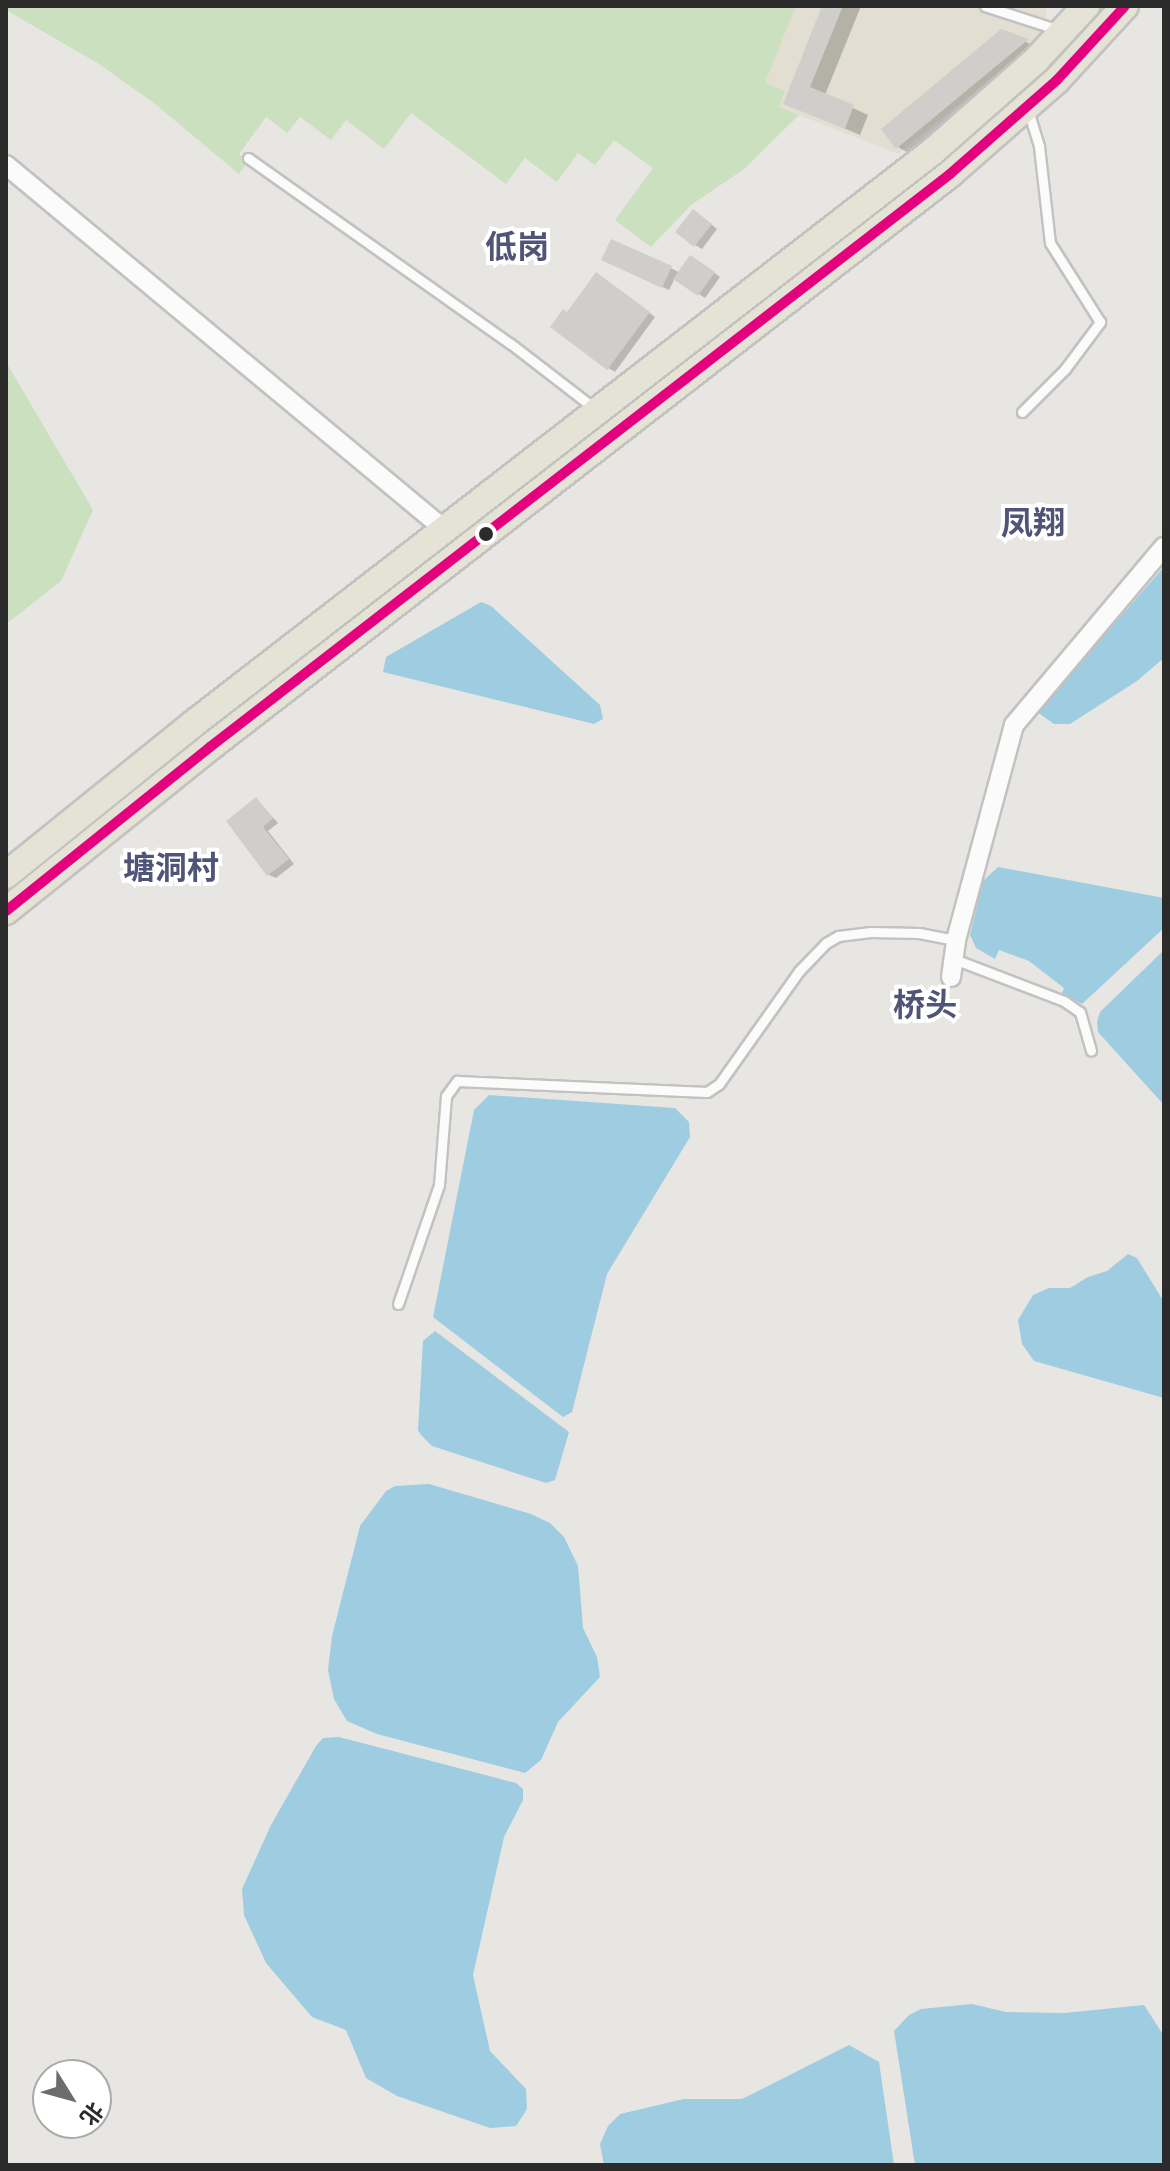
<!DOCTYPE html>
<meta charset="utf-8">
<style>
body{margin:0}
#map{position:relative;width:1170px;height:2171px;overflow:hidden;background:#e8e6e2;font-family:Overpass,"Noto Sans SC",sans-serif}
div>[style]{position:absolute}
.education>*{inset:0;background:#e2ded1}
.green>*{inset:0;background:#cae0bf}
.water>*{inset:0;background:#9ecce1}
.shadow>*{inset:0;background:#0003}
.building>*{inset:0;background:#d0cecb}
.roads{filter:drop-shadow(2px 0 #c2c2c1) drop-shadow(-2px 0 #c2c2c1) drop-shadow(0 2px #c2c2c1) drop-shadow(0 -2px #c2c2c1)}
.lane>*{height:9px;margin:-4.5px;padding:0 4.5px;transform-origin:4.5px;border-radius:4.5px;background:#fcfbfb}
.street>*{height:18px;margin:-9px;padding:0 9px;transform-origin:9px;border-radius:9px;background:#fcfbfb}
.primary>*{height:26px;margin:-13px;padding:0 13px;transform-origin:13px;border-radius:13px;background:#e5e2d6}
.bus-1>*{height:10px;margin:-5px;padding:0 5px;transform-origin:5px;border-radius:5px;background:#e5007d}
.dots>*{width:22px;height:22px;translate:-50% -50%;box-sizing:border-box;border:4px solid #fff;border-radius:50%}
span{translate:-50% -50%;white-space:nowrap;text-align:center;line-height:1.15;-webkit-text-stroke:8px #fff;paint-order:stroke}
.quarter-label{font-size:32px;color:#505577;font-weight:700}
.frame{position:absolute;inset:0;border:8px solid #2b2b2b;pointer-events:none}
.north{position:absolute;left:32px;top:2059px;width:80px;height:80px;box-sizing:border-box;background:#fff;border:2px solid #aaa;border-radius:50%;rotate:127deg;font-size:22px;font-weight:700;line-height:32px;text-align:center;color:#2b2b2b}
.north::after{content:'';display:block;margin:auto;width:28px;height:36px;background:#6d6c6b;clip-path:polygon(50% 0,100% 100%,50% 72%,0 100%)}
</style>
<div id="map">
<div class="education">
<i style="clip-path:polygon(796px 6px,1036px 6px,1047px 9px,1043px 36px,898px 154px,779px 107px,765px 83px)"></i>
</div>
<div class="green">
<i style="clip-path:polygon(6px 6px,796px 6px,765px 83px,785px 91px,779px 107px,799px 115px,744px 169px,691px 205px,651px 247px,615px 220px,653px 168px,614px 140px,595px 165px,578px 153px,557px 182px,525px 158px,506px 184px,411px 113px,384px 149px,346px 120px,331px 140px,300px 117px,287px 133px,266px 117px,239px 154px,248px 161px,239px 174px,154px 103px,99px 64px,6px 10px)"></i>
<i style="clip-path:polygon(6px 362px,93px 510px,61px 581px,6px 624px)"></i>
</div>
<div class="water">
<i style="clip-path:polygon(1164px 567px,1164px 658px,1137px 681px,1070px 724px,1054px 724px,1037px 712px)"></i>
<i style="clip-path:polygon(481px 602px,491px 606px,600px 705px,603px 719px,594px 724px,383px 672px,386px 657px)"></i>
<i style="clip-path:polygon(998px 867px,1164px 898px,1164px 928px,1082px 1004px,1062px 993px,1064px 988px,1029px 961px,999px 950px,995px 959px,976px 948px,970px 935px,983px 881px)"></i>
<i style="clip-path:polygon(1164px 950px,1164px 1105px,1098px 1032px,1097px 1022px,1100px 1012px)"></i>
<i style="clip-path:polygon(489px 1095px,675px 1108px,689px 1122px,690px 1137px,607px 1274px,572px 1412px,563px 1417px,433px 1317px,474px 1110px)"></i>
<i style="clip-path:polygon(1128px 1254px,1137px 1258px,1164px 1302px,1164px 1398px,1034px 1361px,1022px 1344px,1018px 1320px,1033px 1295px,1049px 1288px,1070px 1288px,1088px 1277px,1107px 1271px)"></i>
<i style="clip-path:polygon(435px 1331px,569px 1432px,555px 1480px,546px 1483px,432px 1446px,421px 1435px,418px 1430px,423px 1341px)"></i>
<i style="clip-path:polygon(429px 1484px,531px 1514px,550px 1523px,564px 1537px,578px 1566px,583px 1628px,597px 1657px,600px 1677px,558px 1722px,541px 1760px,525px 1773px,377px 1734px,347px 1721px,334px 1699px,328px 1670px,332px 1636px,360px 1526px,386px 1491px,395px 1486px)"></i>
<i style="clip-path:polygon(339px 1737px,516px 1783px,523px 1789px,523px 1800px,504px 1837px,473px 1975px,490px 2051px,526px 2089px,527px 2109px,516px 2126px,490px 2128px,397px 2096px,366px 2078px,346px 2030px,312px 2017px,266px 1963px,244px 1915px,242px 1889px,271px 1825px,316px 1746px,323px 1738px)"></i>
<i style="clip-path:polygon(972px 2004px,1006px 2012px,1064px 2013px,1144px 2005px,1164px 2036px,1164px 2165px,915px 2165px,894px 2031px,909px 2015px,921px 2009px)"></i>
<i style="clip-path:polygon(849px 2045px,879px 2062px,894px 2165px,604px 2165px,600px 2144px,608px 2126px,620px 2114px,684px 2099px,742px 2099px)"></i>
</div>
<div class="shadow">
<i style="clip-path:polygon(824px 6px,861px 6px,825px 95px,868px 115px,860px 135px,785px 103px)"></i>
<i style="clip-path:polygon(1002px 31px,1037px 47px,908px 153px,898px 147px)"></i>
<i style="clip-path:polygon(700px 215px,717px 229px,702px 249px,695px 245px)"></i>
<i style="clip-path:polygon(698px 261px,720px 277px,705px 298px,675px 278px,669px 290px,611px 263px,671px 268px,680px 273px)"></i>
<i style="clip-path:polygon(603px 279px,655px 317px,615px 372px,608px 368px)"></i>
<i style="clip-path:polygon(257px 800px,278px 823px,268px 831px,294px 864px,276px 878px,269px 875px)"></i>
</div>
<div class="building">
<i style="clip-path:polygon(822px 6px,843px 6px,810px 87px,854px 105px,845px 129px,783px 104px)"></i>
<i style="clip-path:polygon(1001px 29px,1029px 39px,896px 149px,881px 129px)"></i>
<i style="clip-path:polygon(693px 209px,712px 224px,694px 247px,675px 232px)"></i>
<i style="clip-path:polygon(611px 239px,672px 266px,662px 288px,601px 260px)"></i>
<i style="clip-path:polygon(690px 255px,715px 272px,698px 296px,673px 279px)"></i>
<i style="clip-path:polygon(596px 272px,650px 312px,607px 370px,550px 327px,563px 309px,567px 312px)"></i>
<i style="clip-path:polygon(256px 797px,273px 818px,263px 827px,289px 859px,267px 876px,226px 821px)"></i>
</div>
<div class="roads">
<div class="lane">
<i style="left:985px;top:6px;width:78px;rotate:18deg"></i>
<i style="left:248px;top:158px;width:322px;rotate:35.3deg"></i>
<i style="left:511px;top:344px;width:105px;rotate:37.6deg"></i>
<i style="left:1022px;top:412px;width:61px;rotate:-45deg"></i>
<i style="left:1065px;top:369px;width:59px;rotate:-53.3deg"></i>
<i style="left:1100px;top:322px;width:93px;rotate:-122.3deg"></i>
<i style="left:1050px;top:243px;width:98px;rotate:-96.5deg"></i>
<i style="left:1039px;top:146px;width:38px;rotate:-107deg"></i>
<i style="left:954px;top:959px;width:118px;rotate:20.9deg"></i>
<i style="left:1064px;top:1001px;width:19px;rotate:35deg"></i>
<i style="left:1080px;top:1012px;width:40px;rotate:74deg"></i>
<i style="left:398px;top:1304px;width:126px;rotate:-71deg"></i>
<i style="left:439px;top:1185px;width:89px;rotate:-85.5deg"></i>
<i style="left:446px;top:1096px;width:19px;rotate:-54deg"></i>
<i style="left:457px;top:1081px;width:250px;rotate:2.5deg"></i>
<i style="left:707px;top:1092px;width:14px;rotate:-34deg"></i>
<i style="left:719px;top:1084px;width:138px;rotate:-54.7deg"></i>
<i style="left:799px;top:971px;width:39px;rotate:-46deg"></i>
<i style="left:826px;top:943px;width:14px;rotate:-30deg"></i>
<i style="left:838px;top:936px;width:33px;rotate:-7deg"></i>
<i style="left:871px;top:932px;width:48px;rotate:1.2deg"></i>
<i style="left:919px;top:933px;width:38px;rotate:11deg"></i>
</div>
<div class="street">
<i style="left:6px;top:165px;width:570px;rotate:39.73deg"></i>
<i style="left:951px;top:977px;width:37px;rotate:-82deg"></i>
<i style="left:956px;top:940px;width:223px;rotate:-74.9deg"></i>
<i style="left:1014px;top:725px;width:233px;rotate:-49.9deg"></i>
</div>
<div class="primary">
<i style="left:6px;top:875px;width:240px;rotate:-38.9deg"></i>
<i style="left:193px;top:724px;width:935px;rotate:-37.74deg"></i>
<i style="left:932px;top:152px;width:139px;rotate:-41.5deg"></i>
<i style="left:1036px;top:60px;width:74px;rotate:-47.2deg"></i>
<i style="left:6px;top:911px;width:262px;rotate:-38.8deg"></i>
<i style="left:210px;top:747px;width:936px;rotate:-37.75deg"></i>
<i style="left:950px;top:174px;width:142px;rotate:-41.3deg"></i>
<i style="left:1057px;top:80px;width:100px;rotate:-47.4deg"></i>
</div>
</div>
<div class="bus-1">
<i style="left:6px;top:911px;width:262px;rotate:-38.8deg"></i>
<i style="left:210px;top:747px;width:936px;rotate:-37.75deg"></i>
<i style="left:950px;top:174px;width:142px;rotate:-41.3deg"></i>
<i style="left:1057px;top:80px;width:100px;rotate:-47.4deg"></i>
</div>
<div class="dots">
<i style="left:486px;top:534px;background:#2b2b2b"></i>
</div>
<div class="quarter-label">
<span style="left:517px;top:250px">低岗</span>
<span style="left:1033px;top:526px">凤翔</span>
<span style="left:171px;top:871px">塘洞村</span>
<span style="left:925px;top:1008px">桥头</span>
</div>
<div class="frame"></div>
<div class="north">北</div>
</div>
